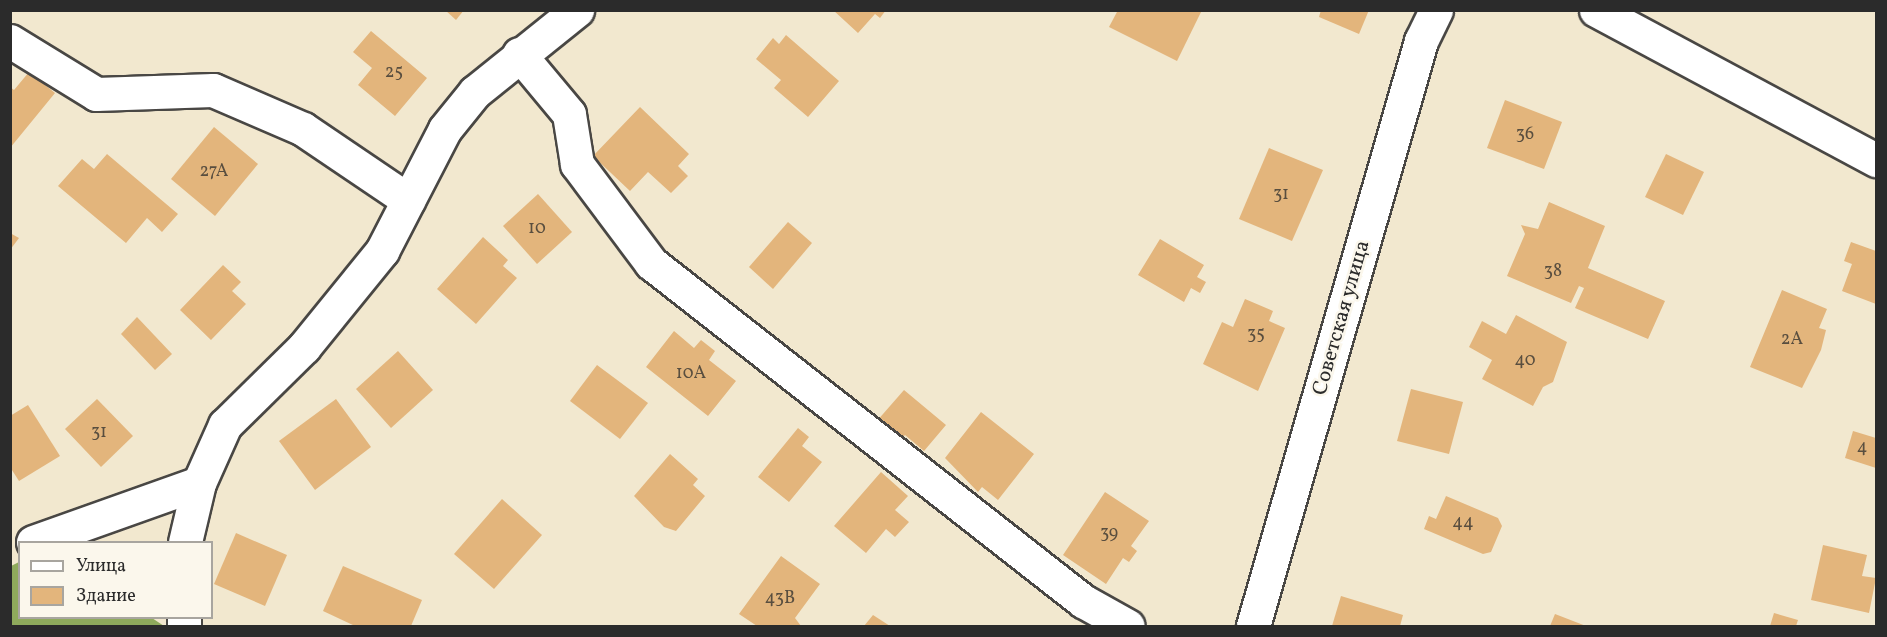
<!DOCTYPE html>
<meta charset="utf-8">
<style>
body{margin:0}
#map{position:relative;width:1887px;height:637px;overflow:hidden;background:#f2e8cf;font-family:Vollkorn,serif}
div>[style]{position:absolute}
.forest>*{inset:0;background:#8faa5c}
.building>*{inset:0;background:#e3b57c}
.roads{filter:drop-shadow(2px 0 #494744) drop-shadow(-2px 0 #494744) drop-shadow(0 2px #494744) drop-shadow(0 -2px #494744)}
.minor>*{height:33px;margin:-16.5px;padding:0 16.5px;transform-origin:16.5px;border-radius:16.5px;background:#fff}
span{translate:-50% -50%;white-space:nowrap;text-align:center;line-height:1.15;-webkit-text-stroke:5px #fbf7ec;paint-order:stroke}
.number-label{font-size:18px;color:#594e3f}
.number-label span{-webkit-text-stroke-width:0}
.street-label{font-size:21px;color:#2b2b2b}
.frame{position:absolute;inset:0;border:12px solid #2b2b2b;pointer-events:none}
.legend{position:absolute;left:18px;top:541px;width:195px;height:78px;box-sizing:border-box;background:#fbf7ec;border:2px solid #a8a59f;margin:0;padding:8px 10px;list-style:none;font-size:18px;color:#2b2b2b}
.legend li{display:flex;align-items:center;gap:12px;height:30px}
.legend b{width:30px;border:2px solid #a8a59f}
</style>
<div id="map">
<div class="forest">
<i style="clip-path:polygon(19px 562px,20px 618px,152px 618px,164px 626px,11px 626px,11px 566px)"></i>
</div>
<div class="building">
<i style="clip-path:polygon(445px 10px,464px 10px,456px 20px)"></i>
<i style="clip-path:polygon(833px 10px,886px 10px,880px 18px,875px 14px,858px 33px)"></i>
<i style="clip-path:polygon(1118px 10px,1202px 10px,1177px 61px,1109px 27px)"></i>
<i style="clip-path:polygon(1321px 10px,1369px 10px,1359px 34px,1319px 17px)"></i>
<i style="clip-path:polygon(371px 31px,427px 78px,395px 116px,358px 85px,372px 68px,353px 52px)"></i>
<i style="clip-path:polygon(786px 35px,839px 81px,808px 117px,774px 88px,781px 80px,756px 59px,773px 38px,779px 44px)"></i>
<i style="clip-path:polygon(29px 72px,55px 93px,10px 148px,10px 87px,14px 90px)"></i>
<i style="clip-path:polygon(1505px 100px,1562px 122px,1544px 169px,1487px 148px)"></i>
<i style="clip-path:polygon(640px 107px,689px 154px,678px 166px,688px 176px,671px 193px,648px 172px,630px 191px,593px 156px)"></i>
<i style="clip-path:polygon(214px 127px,258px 164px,215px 216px,171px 179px)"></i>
<i style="clip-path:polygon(1269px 148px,1323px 170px,1292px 241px,1239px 219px)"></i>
<i style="clip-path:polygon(107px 154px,178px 214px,162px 232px,147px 218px,126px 243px,58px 186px,82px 159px,94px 169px)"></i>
<i style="clip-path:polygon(1666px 154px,1704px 172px,1683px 215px,1645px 197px)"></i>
<i style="clip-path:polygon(538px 194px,572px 232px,537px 264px,503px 226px)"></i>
<i style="clip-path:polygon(1549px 202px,1605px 226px,1588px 268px,1665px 301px,1648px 339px,1575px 308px,1584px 288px,1579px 286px,1571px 303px,1507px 276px,1525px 234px,1521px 225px,1538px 229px)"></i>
<i style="clip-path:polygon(788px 222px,812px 243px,773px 289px,749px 267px)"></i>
<i style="clip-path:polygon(10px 233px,19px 238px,10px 250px)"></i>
<i style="clip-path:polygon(483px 237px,508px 260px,503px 266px,517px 278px,476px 324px,437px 289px)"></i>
<i style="clip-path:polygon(1160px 239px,1204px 265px,1197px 277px,1206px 282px,1200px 293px,1191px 288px,1184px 302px,1138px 275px)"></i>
<i style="clip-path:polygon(1851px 242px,1876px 251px,1876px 304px,1842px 291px,1852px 264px,1844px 261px)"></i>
<i style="clip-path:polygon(223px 265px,241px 282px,232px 291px,246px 304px,211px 340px,180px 310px)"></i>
<i style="clip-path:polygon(1782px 290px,1827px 309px,1819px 328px,1826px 330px,1821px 350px,1802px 388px,1750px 367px)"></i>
<i style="clip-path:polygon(1245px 299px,1273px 311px,1269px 321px,1285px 328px,1258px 391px,1203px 364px,1222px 322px,1233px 327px)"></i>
<i style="clip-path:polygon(1516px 315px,1567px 342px,1553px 382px,1543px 387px,1533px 406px,1482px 379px,1492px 360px,1469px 347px,1482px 321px,1506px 334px)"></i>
<i style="clip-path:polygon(137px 317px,172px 354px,155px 370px,121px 334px)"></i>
<i style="clip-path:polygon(674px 331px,694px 348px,701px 340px,715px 351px,709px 360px,736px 381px,708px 416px,646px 367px)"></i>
<i style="clip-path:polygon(398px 351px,433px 390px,391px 428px,356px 389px)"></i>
<i style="clip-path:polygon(597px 365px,648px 403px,620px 439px,570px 401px)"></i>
<i style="clip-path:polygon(1411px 389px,1463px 402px,1449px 454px,1397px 441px)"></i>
<i style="clip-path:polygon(904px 390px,946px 425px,924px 451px,905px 435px,900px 440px,869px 430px)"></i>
<i style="clip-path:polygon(97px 399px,133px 436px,101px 467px,65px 429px)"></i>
<i style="clip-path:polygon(336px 399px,371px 447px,315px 490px,279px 441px)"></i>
<i style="clip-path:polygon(28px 405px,60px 456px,19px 481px,10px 467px,10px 416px)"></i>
<i style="clip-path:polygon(981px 412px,1034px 454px,998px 500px,982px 487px,978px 492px,945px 458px)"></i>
<i style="clip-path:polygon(798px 428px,809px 437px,802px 446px,822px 462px,789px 502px,758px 477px)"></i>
<i style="clip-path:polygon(1853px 431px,1876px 438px,1876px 468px,1845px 458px)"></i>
<i style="clip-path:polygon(670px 454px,698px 479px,693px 485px,705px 496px,676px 531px,664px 527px,634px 496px)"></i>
<i style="clip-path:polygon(881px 472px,908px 496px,895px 510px,909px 522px,895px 537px,886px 529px,866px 553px,834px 526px)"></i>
<i style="clip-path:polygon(1105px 492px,1149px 521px,1131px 546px,1137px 551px,1129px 562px,1123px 558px,1106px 584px,1063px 555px)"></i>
<i style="clip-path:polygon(1446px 496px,1498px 518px,1502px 526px,1491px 552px,1483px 554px,1424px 529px,1429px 516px,1436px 519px)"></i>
<i style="clip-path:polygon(502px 499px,542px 535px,494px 589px,454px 554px)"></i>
<i style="clip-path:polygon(236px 533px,287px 555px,265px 606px,214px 584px)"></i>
<i style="clip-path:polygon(1823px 545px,1867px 555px,1862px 576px,1876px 578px,1869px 613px,1811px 600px)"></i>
<i style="clip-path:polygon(781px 556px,820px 584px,795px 618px,801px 626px,757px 626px,739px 614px)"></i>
<i style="clip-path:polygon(343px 566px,422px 600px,411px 626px,355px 626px,323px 611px)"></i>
<i style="clip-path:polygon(1341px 596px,1403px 615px,1400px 626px,1332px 626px)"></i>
<i style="clip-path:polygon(1774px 613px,1798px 620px,1796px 626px,1770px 626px)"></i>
<i style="clip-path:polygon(1555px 614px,1586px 626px,1550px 626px)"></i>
<i style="clip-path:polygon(873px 615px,890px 626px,864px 626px)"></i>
</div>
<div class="roads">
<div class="minor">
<i style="left:1596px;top:10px;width:318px;rotate:28.2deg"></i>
<i style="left:10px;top:41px;width:101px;rotate:31.6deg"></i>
<i style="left:96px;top:94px;width:117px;rotate:-2deg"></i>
<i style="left:213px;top:90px;width:98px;rotate:23.4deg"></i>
<i style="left:303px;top:129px;width:127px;rotate:34.1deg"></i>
<i style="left:519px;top:54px;width:78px;rotate:50.2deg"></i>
<i style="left:569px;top:114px;width:51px;rotate:80.9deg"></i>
<i style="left:577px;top:164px;width:124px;rotate:53.2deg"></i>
<i style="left:651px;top:263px;width:549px;rotate:38.04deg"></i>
<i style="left:1083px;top:601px;width:51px;rotate:29.1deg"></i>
<i style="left:33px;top:542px;width:176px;rotate:-19.6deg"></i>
<i style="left:185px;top:542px;width:61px;rotate:-76.7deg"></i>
<i style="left:199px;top:483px;width:64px;rotate:-65.9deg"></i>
<i style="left:225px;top:425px;width:111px;rotate:-44.6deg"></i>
<i style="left:304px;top:347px;width:124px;rotate:-50.9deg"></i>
<i style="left:382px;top:251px;width:137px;rotate:-62.7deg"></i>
<i style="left:445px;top:129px;width:48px;rotate:-51deg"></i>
<i style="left:475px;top:92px;width:131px;rotate:-38.8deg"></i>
<i style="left:184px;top:626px;width:8px;rotate:-90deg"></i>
<i style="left:1253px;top:626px;width:609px;rotate:-73.98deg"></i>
<i style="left:1421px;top:41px;width:34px;rotate:-64deg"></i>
</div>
</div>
<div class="number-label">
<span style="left:394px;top:73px">25</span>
<span style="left:1525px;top:135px">36</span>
<span style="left:214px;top:172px">27А</span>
<span style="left:1281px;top:195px">31</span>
<span style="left:537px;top:229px">10</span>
<span style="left:1553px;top:272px">38</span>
<span style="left:1256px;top:335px">35</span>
<span style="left:1792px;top:340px">2А</span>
<span style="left:1525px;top:361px">40</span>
<span style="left:691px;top:374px">10А</span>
<span style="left:99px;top:433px">31</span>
<span style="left:1862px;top:448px">4</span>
<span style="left:1463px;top:523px">44</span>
<span style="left:1109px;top:534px">39</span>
<span style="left:780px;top:599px">43В</span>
</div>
<div class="street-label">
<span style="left:1342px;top:318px;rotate:-74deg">Советская улица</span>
</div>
<div class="frame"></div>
<ul class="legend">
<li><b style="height:8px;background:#fff"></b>Улица</li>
<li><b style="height:16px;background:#e3b57c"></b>Здание</li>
</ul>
</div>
